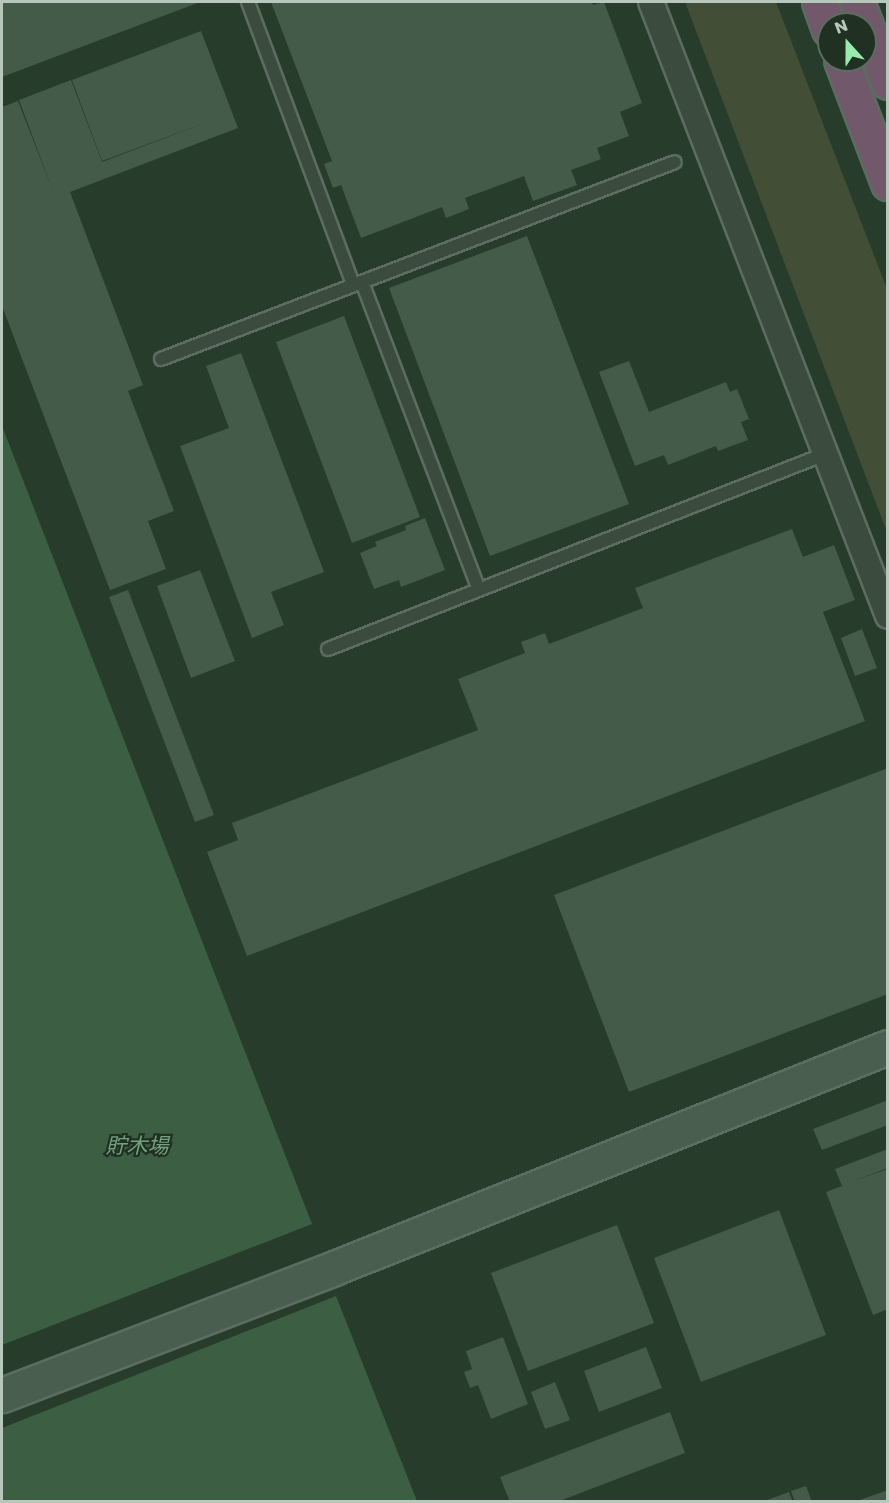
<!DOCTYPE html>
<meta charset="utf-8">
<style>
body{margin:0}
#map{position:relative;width:889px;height:1503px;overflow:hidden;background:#273c2b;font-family:Poppins,"Noto Sans JP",sans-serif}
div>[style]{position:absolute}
.green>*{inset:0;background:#434e37}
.water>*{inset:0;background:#3c5f43}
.building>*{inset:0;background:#445b49}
.roads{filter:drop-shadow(2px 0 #5c6c60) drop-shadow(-2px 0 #5c6c60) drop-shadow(0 2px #5c6c60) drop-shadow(0 -2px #5c6c60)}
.lane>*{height:12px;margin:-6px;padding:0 6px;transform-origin:6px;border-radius:6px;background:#3b4c3f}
.street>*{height:24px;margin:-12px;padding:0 12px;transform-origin:12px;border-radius:12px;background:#3b4c3f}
.secondary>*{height:33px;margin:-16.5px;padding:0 16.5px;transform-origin:16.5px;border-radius:16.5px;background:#4a5e4f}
.highway>*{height:33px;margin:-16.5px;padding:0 16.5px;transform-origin:16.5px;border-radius:16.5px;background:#71596b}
span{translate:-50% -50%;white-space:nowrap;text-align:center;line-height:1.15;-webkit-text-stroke:4.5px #203124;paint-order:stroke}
.water-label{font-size:21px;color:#75a27e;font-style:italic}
.frame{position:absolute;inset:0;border:3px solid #b7c7bb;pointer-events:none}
.north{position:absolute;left:817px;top:12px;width:60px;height:60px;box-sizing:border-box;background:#203124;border:2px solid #5c6d60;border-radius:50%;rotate:339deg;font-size:16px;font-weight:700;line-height:24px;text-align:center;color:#b7c7bb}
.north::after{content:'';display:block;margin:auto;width:21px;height:27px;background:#98ebac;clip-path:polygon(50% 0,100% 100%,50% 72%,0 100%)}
</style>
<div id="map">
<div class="green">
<i style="clip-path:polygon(685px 2px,776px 2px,887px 289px,887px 532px)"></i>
</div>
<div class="water">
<i style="clip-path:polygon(2px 426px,312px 1224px,2px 1345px)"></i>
<i style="clip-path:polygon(336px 1296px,417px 1501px,2px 1501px,2px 1428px)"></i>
</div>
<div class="building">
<i style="clip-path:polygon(2px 2px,200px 2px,2px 77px)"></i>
<i style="clip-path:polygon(271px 2px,592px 2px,593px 5px,604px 2px,642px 103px,620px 112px,629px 136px,597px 148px,601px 159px,571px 170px,577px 185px,533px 201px,524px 176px,465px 198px,469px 209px,446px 218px,442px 207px,361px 238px,341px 185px,333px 188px,324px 164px,332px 161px)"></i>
<i style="clip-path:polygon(201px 31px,238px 128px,70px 192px,143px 385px,128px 391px,174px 511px,148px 521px,166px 569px,110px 590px,2px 306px,2px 107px,18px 101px,54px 194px,19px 100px,71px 80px,102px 162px,210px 121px,102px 161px,72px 80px)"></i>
<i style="clip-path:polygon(527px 236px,629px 504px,490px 556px,389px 288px)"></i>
<i style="clip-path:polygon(344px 316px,420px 517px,352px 543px,276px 342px)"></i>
<i style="clip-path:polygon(241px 353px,324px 572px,271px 592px,284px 625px,252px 638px,180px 446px,229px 428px,206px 366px)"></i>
<i style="clip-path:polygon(629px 361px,649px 412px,726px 382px,730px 392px,737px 389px,749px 419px,741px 422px,748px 440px,718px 451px,716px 446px,668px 465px,664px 455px,635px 466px,599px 372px)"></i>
<i style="clip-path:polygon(425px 518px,445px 570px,401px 587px,399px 580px,374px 589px,360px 553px,377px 546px,375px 542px,406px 530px,405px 526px)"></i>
<i style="clip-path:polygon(792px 529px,803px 557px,834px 545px,855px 600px,823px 612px,865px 721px,247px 956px,207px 852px,238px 840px,232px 823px,478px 730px,458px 679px,525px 653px,521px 642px,545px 633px,549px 644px,643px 608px,635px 588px)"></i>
<i style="clip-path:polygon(200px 570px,235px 661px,191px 678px,157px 586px)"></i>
<i style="clip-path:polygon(128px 590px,214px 815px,195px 822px,109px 597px)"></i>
<i style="clip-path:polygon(862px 629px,877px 668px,855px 676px,841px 638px)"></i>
<i style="clip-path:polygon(888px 768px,888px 994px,629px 1092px,554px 895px)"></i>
<i style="clip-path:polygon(888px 1100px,888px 1125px,822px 1150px,813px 1129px)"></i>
<i style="clip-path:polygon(888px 1149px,888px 1168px,853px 1181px,888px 1169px,888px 1309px,873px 1315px,826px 1192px,842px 1186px,835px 1169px)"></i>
<i style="clip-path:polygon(779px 1210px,826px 1335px,701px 1382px,654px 1258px)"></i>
<i style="clip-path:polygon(617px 1225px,654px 1323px,528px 1371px,491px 1273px)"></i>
<i style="clip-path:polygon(503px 1337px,528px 1404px,491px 1419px,478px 1385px,470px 1388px,464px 1372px,472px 1369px,466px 1351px)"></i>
<i style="clip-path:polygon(646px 1347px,662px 1388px,599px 1412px,584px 1371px)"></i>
<i style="clip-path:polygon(555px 1382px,570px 1420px,545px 1429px,531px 1392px)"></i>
<i style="clip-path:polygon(670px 1412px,685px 1453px,557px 1502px,510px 1502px,500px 1477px)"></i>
<i style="clip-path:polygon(806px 1486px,812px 1502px,795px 1502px,791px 1491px)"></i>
<i style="clip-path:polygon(888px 1490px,888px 1502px,857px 1502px,857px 1501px)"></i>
<i style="clip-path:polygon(789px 1492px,793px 1502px,764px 1502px,764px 1501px)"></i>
</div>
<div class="roads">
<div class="lane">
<i style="left:248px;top:2px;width:302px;rotate:69.6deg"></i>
<i style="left:362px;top:282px;width:329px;rotate:69.2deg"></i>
<i style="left:161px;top:359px;width:550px;rotate:-20.97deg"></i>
<i style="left:328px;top:649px;width:534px;rotate:-21.42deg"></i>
</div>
<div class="street">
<i style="left:651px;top:2px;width:658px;rotate:68.89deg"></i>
</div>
<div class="secondary">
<i style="left:2px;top:1395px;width:355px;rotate:-20.9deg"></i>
<i style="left:334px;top:1268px;width:596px;rotate:-21.75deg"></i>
</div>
<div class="highway">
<i style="left:819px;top:2px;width:29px;rotate:70deg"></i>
<i style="left:857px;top:2px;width:86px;rotate:68.8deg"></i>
<i style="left:841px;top:60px;width:132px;rotate:69.1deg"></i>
</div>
</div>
<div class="water-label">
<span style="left:137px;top:1146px">貯木場</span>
</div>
<div class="frame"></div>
<div class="north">N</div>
</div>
